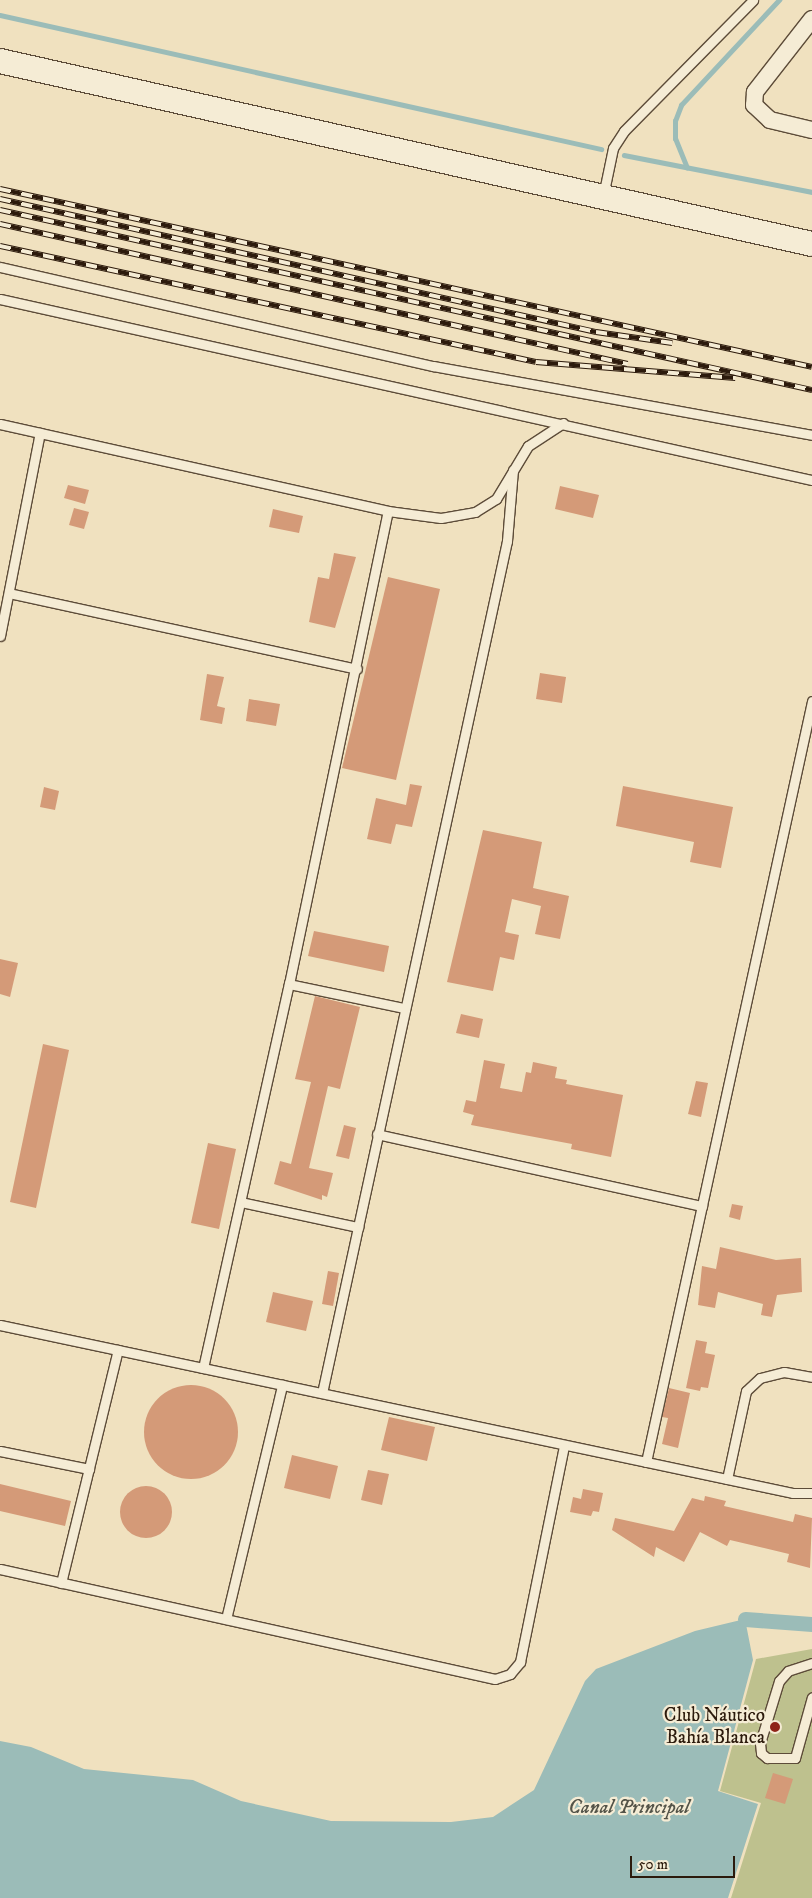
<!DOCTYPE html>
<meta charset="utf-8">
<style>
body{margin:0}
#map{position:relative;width:812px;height:1898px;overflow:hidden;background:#f0e1bf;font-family:"IM FELL DW Pica",serif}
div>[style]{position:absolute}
.green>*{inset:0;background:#bec18e}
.water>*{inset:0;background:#9bbcb8}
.stream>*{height:4.5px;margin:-2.25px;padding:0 2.25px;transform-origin:2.25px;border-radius:2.25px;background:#9bbcb8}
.canal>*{height:15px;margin:-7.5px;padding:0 7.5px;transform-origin:7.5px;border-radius:7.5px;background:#9bbcb8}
.building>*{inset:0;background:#d49a78}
.round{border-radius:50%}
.roads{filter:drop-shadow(1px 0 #5d4c39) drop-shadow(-1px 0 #5d4c39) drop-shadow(0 1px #5d4c39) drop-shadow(0 -1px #5d4c39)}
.lane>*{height:9px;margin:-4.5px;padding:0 4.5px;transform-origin:4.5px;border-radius:4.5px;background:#f5ecd5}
.street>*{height:16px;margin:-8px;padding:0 8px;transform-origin:8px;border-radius:8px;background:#f5ecd5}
.secondary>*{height:24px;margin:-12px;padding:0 12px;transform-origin:12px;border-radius:12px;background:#f5ecd5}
.rail>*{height:5.5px;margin-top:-2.75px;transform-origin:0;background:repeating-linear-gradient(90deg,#f5ecd5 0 11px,#2c1a0c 0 22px);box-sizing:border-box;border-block:1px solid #2c1a0c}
.dots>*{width:14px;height:14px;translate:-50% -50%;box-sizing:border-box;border:2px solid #f5ecd5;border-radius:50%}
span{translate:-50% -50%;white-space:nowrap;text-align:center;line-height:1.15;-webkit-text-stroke:4.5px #f5ecd5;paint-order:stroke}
.poi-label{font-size:19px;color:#2c1a0c}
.right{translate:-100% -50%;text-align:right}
.water-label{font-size:20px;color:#535348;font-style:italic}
.scale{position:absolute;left:630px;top:1856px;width:105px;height:22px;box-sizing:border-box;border:2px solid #2c1a0c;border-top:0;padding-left:6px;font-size:15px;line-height:18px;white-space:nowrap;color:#2c1a0c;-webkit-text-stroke:4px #f5ecd5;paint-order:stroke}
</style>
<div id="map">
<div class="green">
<i style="clip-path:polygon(812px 1649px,812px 1898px,731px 1898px,761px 1803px,720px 1791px,756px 1659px)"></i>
</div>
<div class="water">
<i style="clip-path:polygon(745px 1619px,753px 1660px,718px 1791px,758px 1804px,728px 1898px,0 1898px,0 1741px,31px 1747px,84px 1769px,193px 1780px,241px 1801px,331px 1821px,451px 1822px,493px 1817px,534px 1790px,585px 1681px,596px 1669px,695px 1631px)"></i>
</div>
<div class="stream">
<i style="left:0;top:15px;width:616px;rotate:12.57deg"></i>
<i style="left:624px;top:155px;width:192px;rotate:11.1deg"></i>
<i style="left:687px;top:168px;width:31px;rotate:-112deg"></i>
<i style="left:675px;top:139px;width:18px;rotate:-90deg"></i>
<i style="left:675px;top:121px;width:17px;rotate:-69deg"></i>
<i style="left:681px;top:105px;width:144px;rotate:-47deg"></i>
</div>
<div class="canal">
<i style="left:745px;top:1619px;width:67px;rotate:4.3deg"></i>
</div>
<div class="building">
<i style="clip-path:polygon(68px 485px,89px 490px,85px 504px,64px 498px)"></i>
<i style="clip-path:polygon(560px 486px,599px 495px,593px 518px,555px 509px)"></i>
<i style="clip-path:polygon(74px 508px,89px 512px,84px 529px,69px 525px)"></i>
<i style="clip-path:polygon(273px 509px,303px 516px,299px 533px,269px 527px)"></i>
<i style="clip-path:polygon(334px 553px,356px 557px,335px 628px,309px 622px,318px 577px,329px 579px)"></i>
<i style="clip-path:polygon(388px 577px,440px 589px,396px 780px,342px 768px)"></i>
<i style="clip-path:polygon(540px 673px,566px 677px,562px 703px,536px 699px)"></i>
<i style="clip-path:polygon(207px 674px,224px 677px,217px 706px,225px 708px,222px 724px,200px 720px)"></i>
<i style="clip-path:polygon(249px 699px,280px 704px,276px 726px,246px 721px)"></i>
<i style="clip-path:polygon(410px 784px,422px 786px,412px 827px,396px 824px,391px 844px,367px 839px,376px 798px,406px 805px)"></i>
<i style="clip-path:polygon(623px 786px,733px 807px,721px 868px,690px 862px,694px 842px,616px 826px)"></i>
<i style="clip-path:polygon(44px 787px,59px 791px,55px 810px,40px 807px)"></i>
<i style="clip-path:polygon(483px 830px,542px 842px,533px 888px,569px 896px,560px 939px,535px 934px,541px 906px,512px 899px,505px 932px,519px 935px,514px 960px,500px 957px,493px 991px,447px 982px)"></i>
<i style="clip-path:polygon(314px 931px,389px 946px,384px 972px,308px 956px)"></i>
<i style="clip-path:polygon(0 959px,18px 963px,10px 997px,0 994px)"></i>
<i style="clip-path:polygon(315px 996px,360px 1007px,340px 1089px,328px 1086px,309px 1168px,333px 1173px,327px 1197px,322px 1195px,322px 1200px,274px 1184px,280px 1161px,291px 1164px,311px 1082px,295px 1079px)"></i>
<i style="clip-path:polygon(461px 1014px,483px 1019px,479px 1038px,456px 1033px)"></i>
<i style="clip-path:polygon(43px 1044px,69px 1050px,36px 1208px,10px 1202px)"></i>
<i style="clip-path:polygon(484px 1060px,505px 1064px,500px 1088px,522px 1092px,526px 1072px,531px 1073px,533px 1062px,557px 1067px,555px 1078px,567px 1080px,566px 1084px,623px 1095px,611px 1157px,571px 1149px,572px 1144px,471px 1125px,474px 1115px,463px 1112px,466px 1100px,476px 1102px)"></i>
<i style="clip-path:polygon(696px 1081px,708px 1083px,701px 1117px,688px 1114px)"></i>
<i style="clip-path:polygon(344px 1125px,356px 1128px,349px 1159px,336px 1156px)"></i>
<i style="clip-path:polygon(208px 1143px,236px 1149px,219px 1229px,191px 1223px)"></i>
<i style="clip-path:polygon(732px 1204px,743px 1206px,740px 1220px,729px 1217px)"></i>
<i style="clip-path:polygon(720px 1247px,776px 1260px,801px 1258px,802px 1292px,777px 1295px,772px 1317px,761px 1315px,763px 1304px,718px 1292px,715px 1308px,698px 1305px,702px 1266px,716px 1269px)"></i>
<i style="clip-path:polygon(328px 1271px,339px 1273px,333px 1306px,322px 1304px)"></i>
<i style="clip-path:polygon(273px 1292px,313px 1301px,306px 1331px,266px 1322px)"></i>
<i style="clip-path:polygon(696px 1340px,707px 1342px,705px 1353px,715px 1355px,708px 1388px,701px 1387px,700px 1391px,686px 1388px)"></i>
<i class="round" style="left:144px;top:1385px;width:94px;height:94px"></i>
<i style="clip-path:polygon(669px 1388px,690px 1393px,678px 1448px,662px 1444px,668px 1418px,662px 1417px)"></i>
<i style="clip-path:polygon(389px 1417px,435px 1427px,427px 1461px,381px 1450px)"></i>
<i style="clip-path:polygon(292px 1455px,338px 1466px,330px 1499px,284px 1488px)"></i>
<i style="clip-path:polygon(368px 1470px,389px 1474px,382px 1505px,361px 1500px)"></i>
<i style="clip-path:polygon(0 1484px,71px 1501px,65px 1526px,0 1511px)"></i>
<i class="round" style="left:120px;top:1486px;width:52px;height:52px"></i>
<i style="clip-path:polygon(583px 1489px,603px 1493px,599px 1512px,593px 1511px,591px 1516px,570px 1512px,573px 1497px,581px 1499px)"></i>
<i style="clip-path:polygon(705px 1496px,726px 1501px,724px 1506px,793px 1522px,795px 1514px,812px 1518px,810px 1568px,787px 1562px,789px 1554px,730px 1540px,727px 1546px,700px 1532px,684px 1562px,656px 1547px,654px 1557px,612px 1530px,615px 1518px,674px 1531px,692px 1498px,704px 1501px)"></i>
<i style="clip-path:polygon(773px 1773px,793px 1779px,785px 1804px,765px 1798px)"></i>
</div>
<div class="roads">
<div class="lane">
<i style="left:603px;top:196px;width:49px;rotate:-78.2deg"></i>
<i style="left:613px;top:148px;width:20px;rotate:-57deg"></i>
<i style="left:624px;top:131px;width:184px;rotate:-45.4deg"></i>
<i style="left:0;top:267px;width:444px;rotate:12.9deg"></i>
<i style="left:433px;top:366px;width:385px;rotate:10.3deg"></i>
<i style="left:0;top:299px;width:832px;rotate:12.57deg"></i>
<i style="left:0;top:424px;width:398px;rotate:12.6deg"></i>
<i style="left:388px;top:511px;width:53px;rotate:7.5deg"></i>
<i style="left:441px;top:518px;width:35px;rotate:-10deg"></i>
<i style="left:475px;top:512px;width:25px;rotate:-32deg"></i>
<i style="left:496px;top:499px;width:62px;rotate:-58.9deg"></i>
<i style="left:528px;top:446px;width:42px;rotate:-33.3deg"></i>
<i style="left:9px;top:593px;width:356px;rotate:12.3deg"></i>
<i style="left:0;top:636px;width:207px;rotate:-78.9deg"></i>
<i style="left:289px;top:984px;width:117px;rotate:11.8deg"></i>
<i style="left:377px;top:1134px;width:333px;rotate:12.5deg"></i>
<i style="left:241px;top:1202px;width:120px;rotate:12.1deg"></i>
<i style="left:0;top:1325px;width:811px;rotate:11.96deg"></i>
<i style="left:793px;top:1493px;width:19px"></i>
<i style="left:203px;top:1368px;width:394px;rotate:-77.4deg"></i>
<i style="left:289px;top:984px;width:483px;rotate:-78.2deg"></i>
<i style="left:322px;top:1393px;width:872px;rotate:-77.75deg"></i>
<i style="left:507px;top:541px;width:71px;rotate:-85.2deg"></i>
<i style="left:0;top:1451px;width:91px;rotate:11.4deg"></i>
<i style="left:646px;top:1462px;width:779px;rotate:-77.69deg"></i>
<i style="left:727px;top:1479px;width:90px;rotate:-77.8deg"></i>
<i style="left:746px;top:1391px;width:19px;rotate:-43deg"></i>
<i style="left:760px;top:1378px;width:25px;rotate:-14deg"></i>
<i style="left:784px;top:1372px;width:28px;rotate:10deg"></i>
<i style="left:0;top:1569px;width:507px;rotate:12.53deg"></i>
<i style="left:495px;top:1679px;width:16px;rotate:-18deg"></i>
<i style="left:510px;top:1674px;width:16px;rotate:-50deg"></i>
<i style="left:520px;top:1662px;width:221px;rotate:-78.5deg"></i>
<i style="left:61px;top:1583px;width:240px;rotate:-76.3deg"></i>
<i style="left:226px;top:1619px;width:241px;rotate:-76.5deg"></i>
<i style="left:812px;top:1663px;width:25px;rotate:162deg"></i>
<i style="left:788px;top:1671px;width:13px;rotate:132deg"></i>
<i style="left:779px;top:1681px;width:65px;rotate:107deg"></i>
<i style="left:760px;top:1743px;width:10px;rotate:84deg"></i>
<i style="left:761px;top:1753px;width:8px;rotate:40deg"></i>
<i style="left:767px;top:1758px;width:28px"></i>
<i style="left:795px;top:1758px;width:63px;rotate:-74.4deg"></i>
</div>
<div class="street">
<i style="left:812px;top:19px;width:93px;rotate:128deg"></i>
<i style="left:755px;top:92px;width:13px;rotate:94deg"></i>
<i style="left:754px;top:105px;width:22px;rotate:43deg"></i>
<i style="left:770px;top:120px;width:43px;rotate:13.4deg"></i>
</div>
<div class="secondary">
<i style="left:0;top:61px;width:832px;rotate:12.7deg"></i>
</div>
</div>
<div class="rail">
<i style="left:0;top:189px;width:831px;rotate:12.36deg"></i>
<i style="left:0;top:199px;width:611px;rotate:12.58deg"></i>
<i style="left:596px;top:332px;width:77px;rotate:8.2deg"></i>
<i style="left:0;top:210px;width:832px;rotate:12.5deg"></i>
<i style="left:0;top:224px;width:643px;rotate:12.57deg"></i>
<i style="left:0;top:246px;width:548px;rotate:12.21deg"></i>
<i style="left:536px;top:362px;width:200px;rotate:4.6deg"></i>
</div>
<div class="dots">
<i style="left:775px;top:1727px;background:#8f2418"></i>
</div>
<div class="poi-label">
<span class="right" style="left:765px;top:1727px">Club Náutico<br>Bahía Blanca</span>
</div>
<div class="water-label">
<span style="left:629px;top:1807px">Canal Principal</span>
</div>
<div class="scale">50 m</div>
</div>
